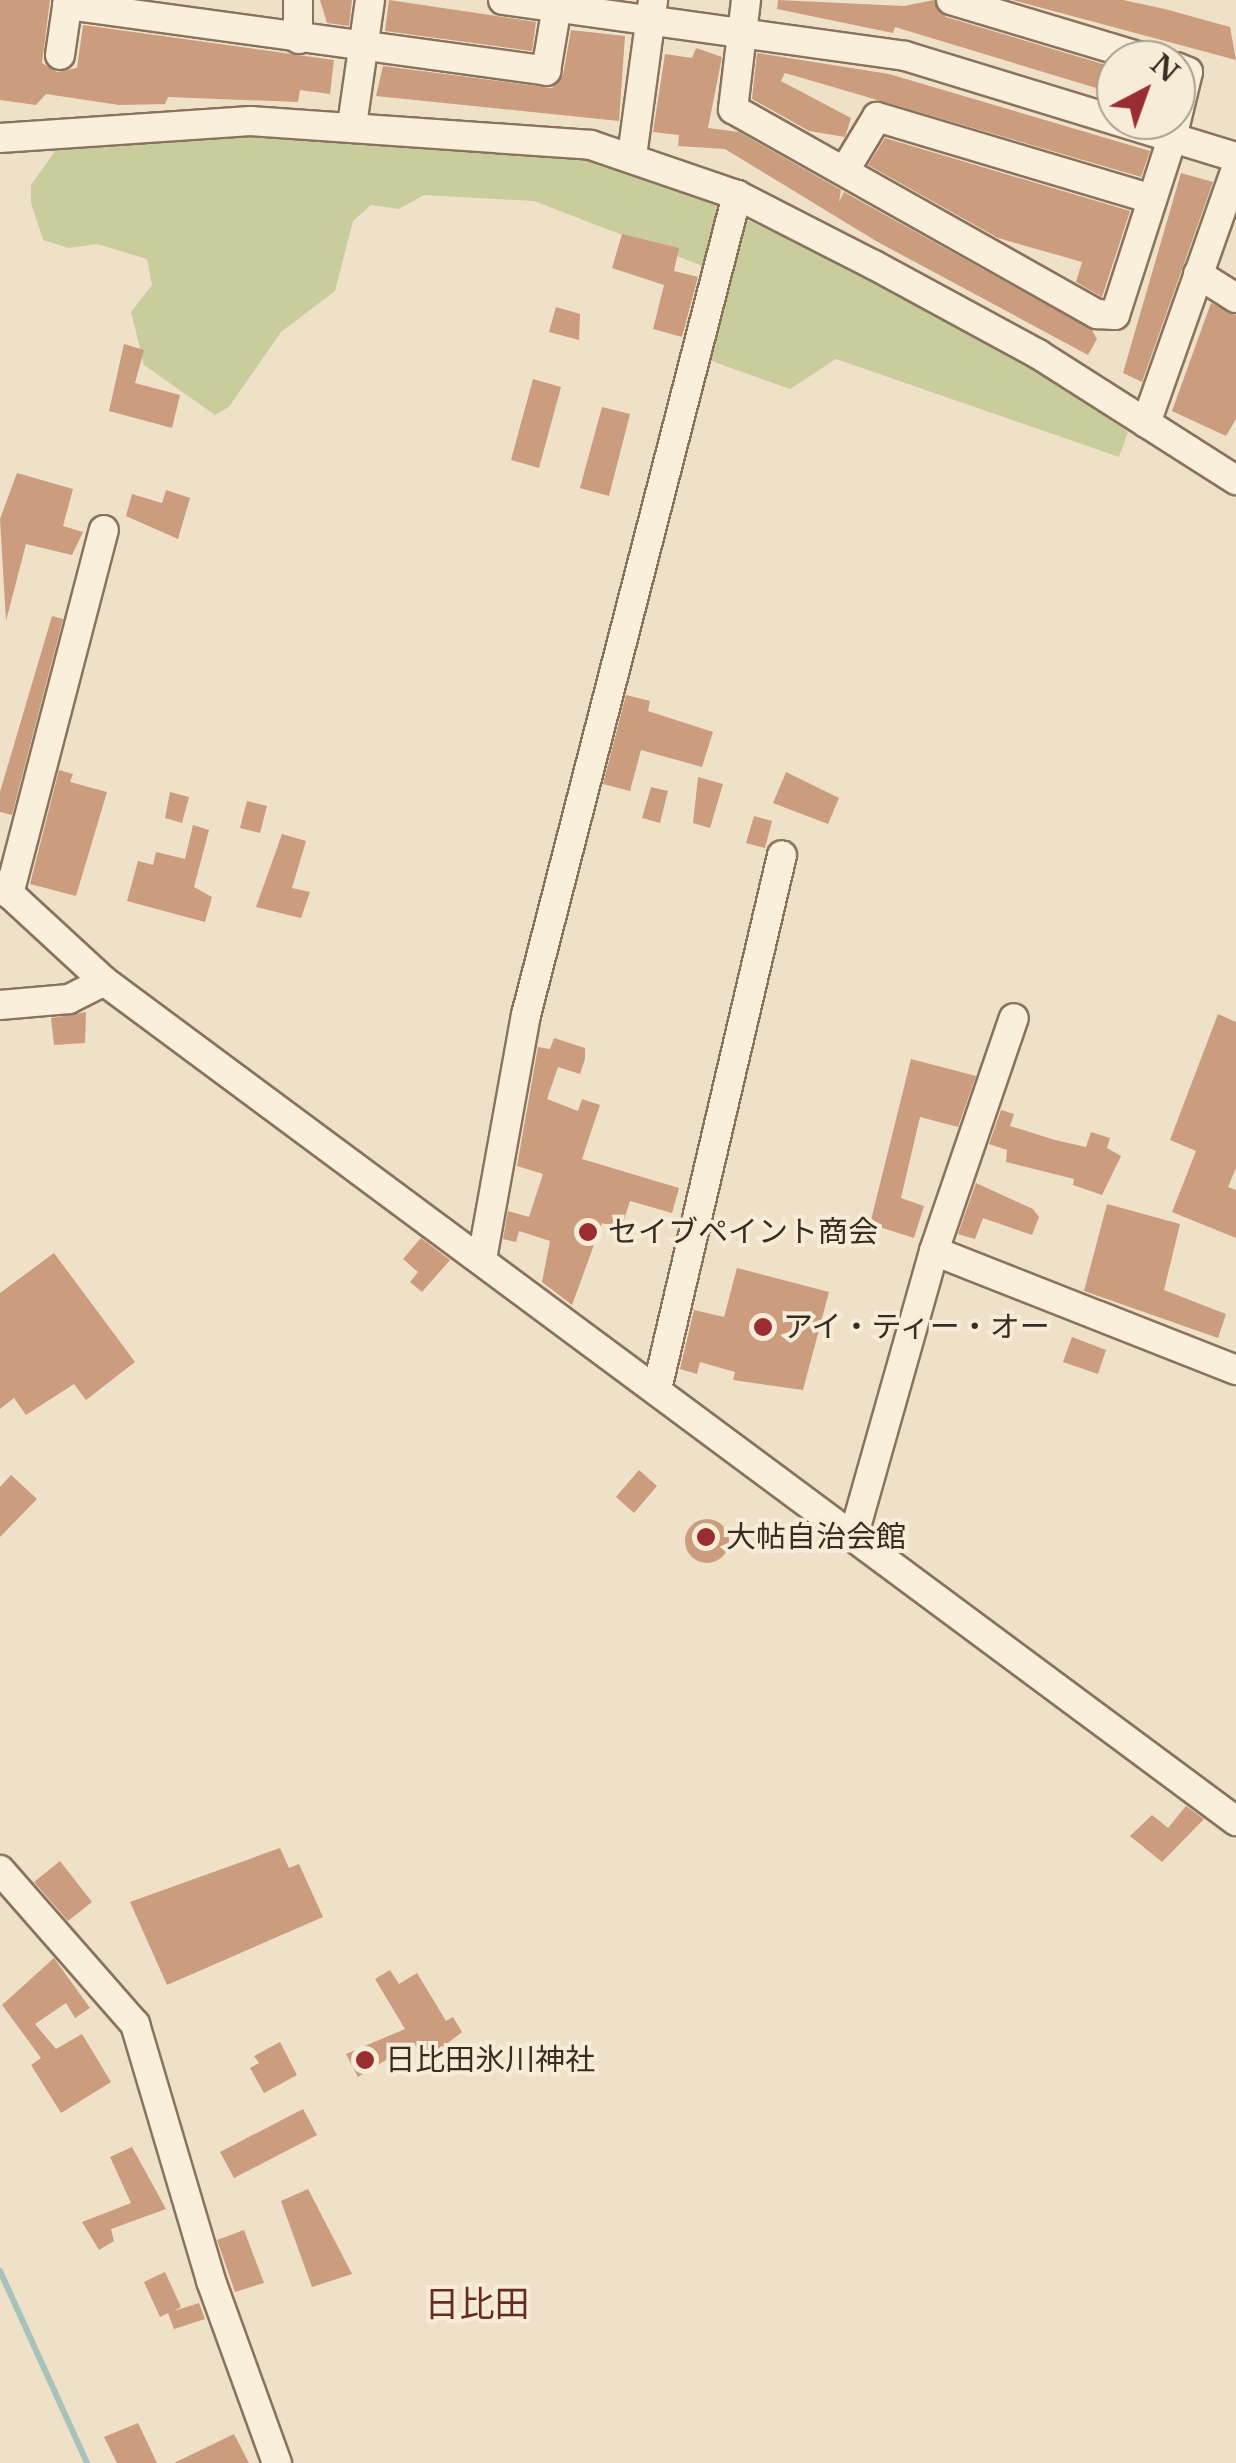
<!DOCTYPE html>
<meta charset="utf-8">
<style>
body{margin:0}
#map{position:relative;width:1236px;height:2463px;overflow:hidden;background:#eee1c7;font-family:"Libre Baskerville","Noto Sans JP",serif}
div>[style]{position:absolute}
.green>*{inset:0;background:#c9cd9b}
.stream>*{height:6px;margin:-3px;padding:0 3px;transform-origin:3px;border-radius:3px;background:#a8c2ba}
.building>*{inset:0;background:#cc9c7e}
.round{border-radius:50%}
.roads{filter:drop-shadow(2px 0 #8a735d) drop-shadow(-2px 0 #8a735d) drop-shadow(0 2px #8a735d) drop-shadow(0 -2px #8a735d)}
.minor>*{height:28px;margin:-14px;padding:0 14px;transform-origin:14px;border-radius:14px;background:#f9efdb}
.dots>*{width:28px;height:28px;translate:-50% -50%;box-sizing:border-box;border:5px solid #f6ecd7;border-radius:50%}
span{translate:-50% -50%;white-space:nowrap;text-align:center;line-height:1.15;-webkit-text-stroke:8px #f6ecd7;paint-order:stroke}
.poi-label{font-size:30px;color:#3b2c20}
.left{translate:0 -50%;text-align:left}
.quarter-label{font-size:35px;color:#672c20}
.north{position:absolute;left:1096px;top:40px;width:100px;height:100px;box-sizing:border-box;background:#f6ecd7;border:2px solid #ab9f8e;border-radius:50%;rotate:41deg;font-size:28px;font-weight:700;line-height:40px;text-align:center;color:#3b2c20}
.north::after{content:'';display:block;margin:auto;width:35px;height:45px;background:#992d31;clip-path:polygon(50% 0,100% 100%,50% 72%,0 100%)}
</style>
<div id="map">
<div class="green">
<i style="clip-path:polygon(138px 134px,379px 137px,587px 159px,715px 205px,833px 260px,1032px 365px,1128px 432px,1119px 457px,836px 359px,790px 389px,706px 359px,721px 296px,700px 265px,534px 201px,424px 195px,399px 209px,371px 205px,353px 221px,335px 291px,281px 332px,229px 407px,215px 415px,144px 365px,131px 312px,152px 285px,147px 259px,97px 244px,69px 248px,43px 240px,31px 203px,31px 185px,58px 147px)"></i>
</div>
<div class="stream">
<i style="left:0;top:2271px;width:211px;rotate:65.6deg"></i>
</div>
<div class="building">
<i style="clip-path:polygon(0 0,50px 0,42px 63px,57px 72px,77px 68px,83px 25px,334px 60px,330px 94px,300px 90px,298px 102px,168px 97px,165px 104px,119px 105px,46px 94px,36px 105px,0 100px)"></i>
<i style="clip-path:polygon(320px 0,352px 0,349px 26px,327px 23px)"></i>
<i style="clip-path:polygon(389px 0,536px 22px,532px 51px,385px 31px)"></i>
<i style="clip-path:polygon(778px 0,904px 6px,934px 0,946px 17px,1116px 68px,1116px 94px,895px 27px,893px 33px,777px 9px)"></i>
<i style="clip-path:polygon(1012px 0,1123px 0,1165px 9px,1230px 27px,1236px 60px)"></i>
<i style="clip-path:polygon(571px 30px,625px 36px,619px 121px,376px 96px,383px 66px,552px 88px,563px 75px)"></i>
<i style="clip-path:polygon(696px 48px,722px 57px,708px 128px,739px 132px,841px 190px,839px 202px,844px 192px,1092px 330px,1097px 339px,1088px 355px,876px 241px,725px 149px,678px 146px,679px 135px,653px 132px,665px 54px,692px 58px)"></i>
<i style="clip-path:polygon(757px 53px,889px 74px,1150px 151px,1141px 177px,785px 73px,781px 81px,851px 118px,845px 137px,809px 131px,752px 99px)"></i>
<i style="clip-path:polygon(885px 138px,1130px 211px,1102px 297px,1076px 282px,1082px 262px,998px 238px,868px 165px)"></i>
<i style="clip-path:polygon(1181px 173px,1213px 182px,1142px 382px,1123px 373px)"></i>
<i style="clip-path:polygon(622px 234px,679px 248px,674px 271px,698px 277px,682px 337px,653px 329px,664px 285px,612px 268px)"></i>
<i style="clip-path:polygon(1211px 303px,1236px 315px,1236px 419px,1226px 436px,1172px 411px)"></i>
<i style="clip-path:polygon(556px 307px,580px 314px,579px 340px,549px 332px)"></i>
<i style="clip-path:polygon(124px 344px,144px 350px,135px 383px,180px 395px,172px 428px,109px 411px)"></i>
<i style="clip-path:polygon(533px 379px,561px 387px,539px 468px,511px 460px)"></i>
<i style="clip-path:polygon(602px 407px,630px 414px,609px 496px,580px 488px)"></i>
<i style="clip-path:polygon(17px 473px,73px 489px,63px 526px,83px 532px,72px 555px,26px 544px,6px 621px,0 519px)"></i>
<i style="clip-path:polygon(166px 490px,190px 498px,178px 539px,126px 516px,132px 494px,162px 503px)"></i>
<i style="clip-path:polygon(52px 616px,63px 619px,12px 815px,0 812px,0 792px)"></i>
<i style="clip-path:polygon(626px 695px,650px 701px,648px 711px,713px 732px,702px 767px,641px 750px,630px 791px,603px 784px)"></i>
<i style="clip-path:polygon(59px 770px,73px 774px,70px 782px,107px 792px,76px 896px,30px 884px)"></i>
<i style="clip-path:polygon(786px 772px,839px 798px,828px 824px,773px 803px)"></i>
<i style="clip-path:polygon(698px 777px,723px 784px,710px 828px,693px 823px)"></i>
<i style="clip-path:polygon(651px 787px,668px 791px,660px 823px,642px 818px)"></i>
<i style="clip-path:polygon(170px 792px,189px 797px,182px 823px,165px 818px)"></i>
<i style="clip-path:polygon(247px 801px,267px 806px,260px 833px,240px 828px)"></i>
<i style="clip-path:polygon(754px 816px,772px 821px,765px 848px,746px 843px)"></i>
<i style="clip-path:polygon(193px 825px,209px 830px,194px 887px,212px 897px,205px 922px,127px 901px,138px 861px,153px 865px,156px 852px,185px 859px)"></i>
<i style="clip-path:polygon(282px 834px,306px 841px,292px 888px,310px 892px,301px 918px,256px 907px)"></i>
<i style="clip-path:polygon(86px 1012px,85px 1043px,54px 1045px,51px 1018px)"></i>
<i style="clip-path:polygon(1218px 1014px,1236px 1022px,1236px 1168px,1228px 1187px,1236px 1190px,1236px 1238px,1172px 1212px,1196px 1151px,1170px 1140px)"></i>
<i style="clip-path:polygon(554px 1038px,585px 1048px,585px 1059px,580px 1074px,558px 1067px,547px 1099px,578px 1111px,582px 1099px,600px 1105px,582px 1159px,679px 1188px,672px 1213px,630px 1201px,621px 1229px,602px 1223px,572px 1305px,542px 1282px,550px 1241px,519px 1231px,516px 1242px,503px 1239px,508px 1211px,529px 1217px,543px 1174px,517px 1166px,538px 1047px,550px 1049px)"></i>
<i style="clip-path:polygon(911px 1059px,976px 1076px,958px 1127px,920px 1117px,901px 1198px,924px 1206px,914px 1238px,870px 1224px)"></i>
<i style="clip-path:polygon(1001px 1110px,1014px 1114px,1010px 1126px,1055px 1140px,1086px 1147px,1091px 1132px,1110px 1138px,1107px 1148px,1121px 1156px,1102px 1195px,1073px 1185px,1074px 1179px,1006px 1162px,1007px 1150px,989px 1144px)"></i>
<i style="clip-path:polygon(976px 1183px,1033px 1209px,1039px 1217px,1032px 1235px,983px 1218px,975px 1239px,958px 1234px)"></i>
<i style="clip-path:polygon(1107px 1204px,1180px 1224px,1164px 1290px,1226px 1314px,1218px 1338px,1084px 1291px)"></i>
<i style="clip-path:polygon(421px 1238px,450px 1260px,422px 1292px,410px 1282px,418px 1272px,403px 1259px)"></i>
<i style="clip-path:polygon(54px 1253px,135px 1362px,86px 1400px,74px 1384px,26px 1415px,14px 1398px,0 1409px,0 1293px)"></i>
<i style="clip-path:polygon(737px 1268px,829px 1292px,803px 1390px,733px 1380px,735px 1372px,700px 1362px,697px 1374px,680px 1369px,694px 1310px,724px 1317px)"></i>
<i style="clip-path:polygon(1072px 1337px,1106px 1350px,1098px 1374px,1063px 1362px)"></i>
<i style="clip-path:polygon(639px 1470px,657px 1486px,634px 1513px,616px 1497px)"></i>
<i style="clip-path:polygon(11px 1475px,37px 1499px,0 1537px,0 1487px)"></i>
<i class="round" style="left:685px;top:1519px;width:44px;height:44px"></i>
<i style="clip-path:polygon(1186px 1806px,1204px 1819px,1162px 1862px,1130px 1836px,1152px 1815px,1168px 1828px)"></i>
<i style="clip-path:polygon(280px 1848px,289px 1868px,299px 1864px,323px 1917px,167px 1985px,130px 1902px)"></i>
<i style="clip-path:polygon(60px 1861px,92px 1902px,68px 1921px,34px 1882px)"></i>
<i style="clip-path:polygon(54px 1958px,90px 2008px,75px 2018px,66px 2003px,35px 2024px,56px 2049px,82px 2034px,111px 2082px,61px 2113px,31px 2065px,41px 2058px,2px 2005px)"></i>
<i style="clip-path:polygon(390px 1970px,399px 1984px,417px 1973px,446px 2021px,453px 2017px,462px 2032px,425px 2061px,414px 2043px,358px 2077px,346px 2054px,405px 2029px,375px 1979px)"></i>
<i style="clip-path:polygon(280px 2042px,297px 2075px,264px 2093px,250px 2068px,259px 2063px,254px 2056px)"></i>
<i style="clip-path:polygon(303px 2109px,317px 2135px,234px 2178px,220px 2152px)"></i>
<i style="clip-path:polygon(132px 2147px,166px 2209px,111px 2229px,114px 2241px,99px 2250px,82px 2222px,131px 2203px,110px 2157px)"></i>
<i style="clip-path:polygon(308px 2189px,352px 2274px,312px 2287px,281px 2201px)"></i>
<i style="clip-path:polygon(244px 2230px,264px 2283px,235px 2292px,217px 2240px)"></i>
<i style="clip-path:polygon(165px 2272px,181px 2307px,174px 2311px,199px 2303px,205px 2319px,174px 2329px,168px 2313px,160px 2317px,144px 2282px)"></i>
<i style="clip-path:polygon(138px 2423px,157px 2463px,117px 2463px,104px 2437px)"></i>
<i style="clip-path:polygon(234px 2434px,249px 2463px,174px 2463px)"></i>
</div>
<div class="roads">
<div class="minor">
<i style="left:298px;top:0;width:39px;rotate:89deg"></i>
<i style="left:503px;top:0;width:406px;rotate:7.9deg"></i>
<i style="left:905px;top:56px;width:346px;rotate:17deg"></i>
<i style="left:746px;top:0;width:110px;rotate:96.8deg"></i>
<i style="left:733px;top:109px;width:418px;rotate:29.4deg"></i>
<i style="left:1097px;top:314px;width:18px;rotate:3deg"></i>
<i style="left:1115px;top:315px;width:186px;rotate:-72.1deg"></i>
<i style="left:1172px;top:138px;width:68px;rotate:-76.4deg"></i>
<i style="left:1188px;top:72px;width:13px;rotate:-157deg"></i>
<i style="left:951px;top:0;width:209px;rotate:16.7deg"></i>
<i style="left:67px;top:5px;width:484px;rotate:7.8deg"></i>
<i style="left:546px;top:71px;width:72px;rotate:-80.4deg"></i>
<i style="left:60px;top:55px;width:56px;rotate:-81.7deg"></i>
<i style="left:352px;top:125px;width:126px;rotate:-81.8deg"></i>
<i style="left:0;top:138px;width:251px;rotate:-3.9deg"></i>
<i style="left:250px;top:121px;width:342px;rotate:4deg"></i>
<i style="left:591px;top:145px;width:154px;rotate:18.9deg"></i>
<i style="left:737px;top:195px;width:154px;rotate:27.1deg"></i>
<i style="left:874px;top:265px;width:187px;rotate:28.5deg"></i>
<i style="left:1038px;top:354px;width:235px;rotate:32.5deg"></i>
<i style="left:632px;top:156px;width:157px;rotate:-82.3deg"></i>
<i style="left:845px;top:170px;width:62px;rotate:-58.9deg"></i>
<i style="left:877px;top:117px;width:287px;rotate:16.6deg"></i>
<i style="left:1198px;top:274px;width:45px;rotate:32.3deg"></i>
<i style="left:1146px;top:423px;width:269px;rotate:-70.5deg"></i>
<i style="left:0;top:885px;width:142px;rotate:42.7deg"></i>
<i style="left:104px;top:981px;width:1410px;rotate:36.58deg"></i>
<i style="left:9px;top:894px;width:376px;rotate:-75.4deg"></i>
<i style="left:0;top:1005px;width:69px;rotate:-5deg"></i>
<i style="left:69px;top:999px;width:39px;rotate:-27deg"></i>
<i style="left:934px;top:1251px;width:325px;rotate:21.5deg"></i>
<i style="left:482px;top:1259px;width:248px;rotate:-79.8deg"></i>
<i style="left:526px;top:1015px;width:847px;rotate:-75.57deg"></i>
<i style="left:658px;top:1385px;width:544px;rotate:-76.83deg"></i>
<i style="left:854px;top:1534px;width:294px;rotate:-74.2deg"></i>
<i style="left:934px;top:1251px;width:246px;rotate:-71.1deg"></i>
<i style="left:0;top:1870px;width:205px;rotate:48.8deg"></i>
<i style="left:135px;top:2024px;width:268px;rotate:73.5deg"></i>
<i style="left:211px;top:2281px;width:194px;rotate:70.1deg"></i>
</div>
</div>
<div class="dots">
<i style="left:588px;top:1232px;background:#992d31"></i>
<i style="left:763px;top:1327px;background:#992d31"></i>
<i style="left:706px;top:1537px;background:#992d31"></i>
<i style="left:365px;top:2060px;background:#992d31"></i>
</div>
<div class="poi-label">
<span class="left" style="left:608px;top:1232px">セイブペイント商会</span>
<span class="left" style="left:783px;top:1327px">アイ・ティー・オー</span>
<span class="left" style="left:726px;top:1537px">大帖自治会館</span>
<span class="left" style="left:385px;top:2060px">日比田氷川神社</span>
</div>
<div class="quarter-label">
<span style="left:477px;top:2304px">日比田</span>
</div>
<div class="north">N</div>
</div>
